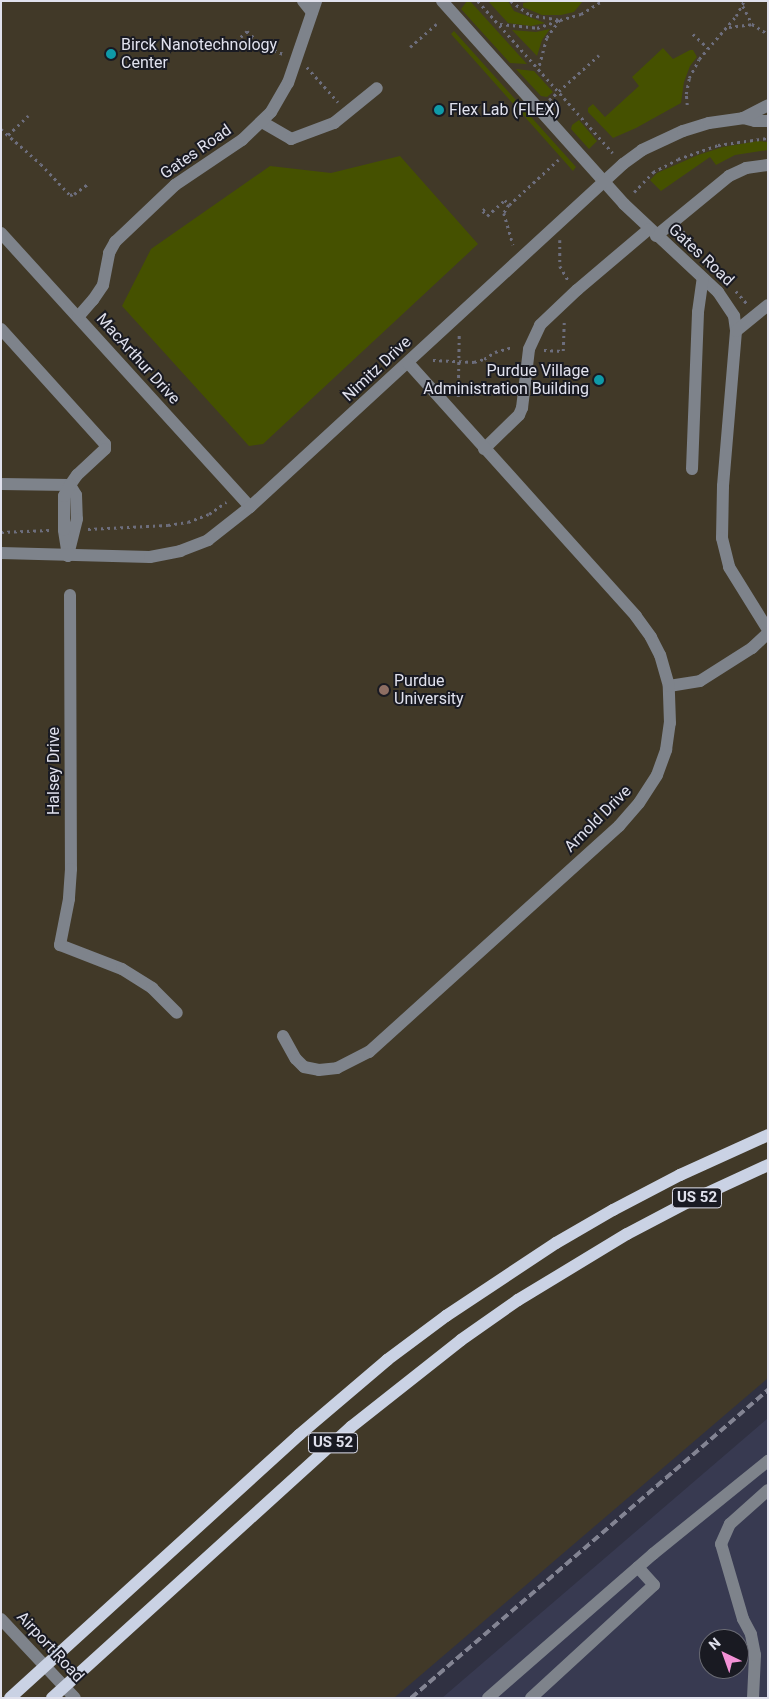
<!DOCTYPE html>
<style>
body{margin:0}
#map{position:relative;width:769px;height:1699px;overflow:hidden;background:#303142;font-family:Roboto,sans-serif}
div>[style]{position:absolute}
.built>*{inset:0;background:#383a51}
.education>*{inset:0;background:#413928}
.green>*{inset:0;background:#455100}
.path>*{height:2.5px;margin-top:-1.25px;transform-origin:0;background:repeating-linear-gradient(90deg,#6d6e7d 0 2.5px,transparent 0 6.5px)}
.minor>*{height:12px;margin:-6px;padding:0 6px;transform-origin:6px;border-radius:6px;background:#7e838b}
.major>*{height:12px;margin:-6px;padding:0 6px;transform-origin:6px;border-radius:6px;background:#cad2e4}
.rail>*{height:4px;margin-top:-2px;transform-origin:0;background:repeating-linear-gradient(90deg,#838493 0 8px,transparent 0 12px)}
.dots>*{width:14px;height:14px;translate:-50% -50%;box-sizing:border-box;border:2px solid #191a22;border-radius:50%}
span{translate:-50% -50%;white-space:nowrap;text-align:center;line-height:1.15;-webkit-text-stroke:4px #191a22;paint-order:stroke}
.shield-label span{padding:1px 4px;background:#191a22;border:1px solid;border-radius:4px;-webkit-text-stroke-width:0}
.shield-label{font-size:15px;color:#e0e1ed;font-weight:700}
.poi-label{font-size:16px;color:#e0e1ed}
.left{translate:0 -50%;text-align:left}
.right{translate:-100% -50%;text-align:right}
.street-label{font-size:16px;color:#e0e1ed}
.frame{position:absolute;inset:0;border:2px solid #e0e1ed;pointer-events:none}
.north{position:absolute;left:699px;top:1629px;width:50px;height:50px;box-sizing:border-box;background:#191a22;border:1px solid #696a73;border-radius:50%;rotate:318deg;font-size:14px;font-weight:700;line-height:20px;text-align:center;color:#e0e1ed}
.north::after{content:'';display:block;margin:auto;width:18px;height:22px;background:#f391d6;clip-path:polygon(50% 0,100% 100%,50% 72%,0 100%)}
</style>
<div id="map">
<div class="built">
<i style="clip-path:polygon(evenodd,768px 1418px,768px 1698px,442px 1698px,768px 1418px,709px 1639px,739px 1639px,739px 1669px,709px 1669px,709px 1639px)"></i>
</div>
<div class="education">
<i style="clip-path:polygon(1px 1px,768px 1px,768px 1378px,394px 1698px,1px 1698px)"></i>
</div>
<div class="green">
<i style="clip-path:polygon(467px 1px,470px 1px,527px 64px,510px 63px,461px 9px)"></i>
<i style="clip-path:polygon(488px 1px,508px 1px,514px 11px,545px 23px,531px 26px,508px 23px)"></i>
<i style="clip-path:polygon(536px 1px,583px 1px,574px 12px,561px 15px,542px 15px,523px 7px,523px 3px)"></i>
<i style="clip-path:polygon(550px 29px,542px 40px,537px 56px,512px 30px,536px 32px)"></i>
<i style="clip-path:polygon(454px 31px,576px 167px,573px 171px,451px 34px)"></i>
<i style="clip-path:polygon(663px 48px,673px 59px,690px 50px,693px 50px,697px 57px,690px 66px,684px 82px,681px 103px,636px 128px,613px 138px,588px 112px,588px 108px,593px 104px,605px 117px,639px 86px,632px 77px)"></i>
<i style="clip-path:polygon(516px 69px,534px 71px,553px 92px,547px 97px,541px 96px)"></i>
<i style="clip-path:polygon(579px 120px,597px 141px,589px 149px,571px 129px,572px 125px)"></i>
<i style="clip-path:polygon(758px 141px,768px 142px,768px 150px,735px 155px,716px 165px,710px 157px,661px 191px,650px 180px,657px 173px,698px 155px,723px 147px)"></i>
<i style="clip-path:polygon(400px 156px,478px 244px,263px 444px,249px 446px,122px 306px,151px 249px,270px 166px,331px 173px)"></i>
</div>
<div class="path">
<i style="left:478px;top:1px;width:203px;rotate:48.4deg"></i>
<i style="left:511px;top:1px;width:24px;rotate:36deg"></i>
<i style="left:530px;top:15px;width:30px;rotate:9deg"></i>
<i style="left:560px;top:20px;width:22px;rotate:-16deg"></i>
<i style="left:581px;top:14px;width:25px;rotate:-32deg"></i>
<i style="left:743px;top:6px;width:20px;rotate:63deg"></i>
<i style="left:500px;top:24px;width:37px;rotate:6deg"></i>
<i style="left:537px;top:28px;width:24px;rotate:-19deg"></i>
<i style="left:560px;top:20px;width:22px;rotate:126deg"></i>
<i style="left:547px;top:38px;width:30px;rotate:105deg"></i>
<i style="left:729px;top:27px;width:23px;rotate:-7deg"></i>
<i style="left:752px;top:24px;width:19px;rotate:32deg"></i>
<i style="left:693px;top:34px;width:21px;rotate:43deg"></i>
<i style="left:231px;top:46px;width:22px;rotate:-43deg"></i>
<i style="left:247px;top:31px;width:21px;rotate:43deg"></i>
<i style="left:262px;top:45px;width:25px;rotate:23deg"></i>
<i style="left:410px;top:47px;width:35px;rotate:-41deg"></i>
<i style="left:307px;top:67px;width:47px;rotate:48.5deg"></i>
<i style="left:549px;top:100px;width:67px;rotate:-42deg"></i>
<i style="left:687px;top:105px;width:11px;rotate:-95deg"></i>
<i style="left:686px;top:94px;width:16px;rotate:-79deg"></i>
<i style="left:689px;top:78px;width:21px;rotate:-62deg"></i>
<i style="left:699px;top:59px;width:57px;rotate:-49.3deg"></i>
<i style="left:736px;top:16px;width:17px;rotate:-62deg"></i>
<i style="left:1px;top:129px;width:53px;rotate:41.2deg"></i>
<i style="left:41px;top:164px;width:42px;rotate:46.9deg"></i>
<i style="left:70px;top:195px;width:4px;rotate:-14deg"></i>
<i style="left:74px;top:194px;width:19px;rotate:-36deg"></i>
<i style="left:8px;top:135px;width:28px;rotate:-44deg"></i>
<i style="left:634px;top:192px;width:28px;rotate:-46deg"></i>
<i style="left:653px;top:172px;width:28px;rotate:-27deg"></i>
<i style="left:678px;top:159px;width:42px;rotate:-19.3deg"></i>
<i style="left:718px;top:145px;width:50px;rotate:-8deg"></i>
<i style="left:509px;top:205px;width:9px;rotate:122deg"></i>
<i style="left:504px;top:213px;width:33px;rotate:74deg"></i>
<i style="left:485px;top:209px;width:3px;rotate:135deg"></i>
<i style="left:483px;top:211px;width:6px;rotate:51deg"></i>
<i style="left:487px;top:216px;width:24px;rotate:-42deg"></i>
<i style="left:505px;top:200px;width:6px;rotate:51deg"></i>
<i style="left:509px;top:205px;width:67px;rotate:-42.6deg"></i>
<i style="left:683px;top:231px;width:18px;rotate:49deg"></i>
<i style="left:560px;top:240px;width:26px;rotate:90deg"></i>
<i style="left:560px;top:266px;width:16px;rotate:60deg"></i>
<i style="left:707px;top:258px;width:20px;rotate:49deg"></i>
<i style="left:736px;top:291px;width:18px;rotate:49deg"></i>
<i style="left:544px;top:350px;width:19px;rotate:3deg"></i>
<i style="left:563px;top:351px;width:30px;rotate:-88deg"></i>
<i style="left:433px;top:360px;width:41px;rotate:2.8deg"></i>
<i style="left:474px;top:362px;width:10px;rotate:-17deg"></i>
<i style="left:484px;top:359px;width:13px;rotate:-32deg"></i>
<i style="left:495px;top:352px;width:19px;rotate:-16deg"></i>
<i style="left:458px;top:397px;width:62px;rotate:-89.1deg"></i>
<i style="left:88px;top:529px;width:80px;rotate:-2.9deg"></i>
<i style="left:168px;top:525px;width:20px;rotate:-9deg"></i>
<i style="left:188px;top:522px;width:22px;rotate:-21deg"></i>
<i style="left:209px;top:514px;width:21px;rotate:-35deg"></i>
<i style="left:1px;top:532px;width:49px;rotate:-2.3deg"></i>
</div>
<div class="minor">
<i style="left:303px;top:1px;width:14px;rotate:51deg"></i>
<i style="left:442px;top:1px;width:273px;rotate:48.1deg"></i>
<i style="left:624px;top:204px;width:129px;rotate:43.1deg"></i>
<i style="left:718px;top:292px;width:29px;rotate:56deg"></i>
<i style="left:734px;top:316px;width:15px;rotate:82deg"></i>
<i style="left:736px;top:331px;width:156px;rotate:94.8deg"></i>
<i style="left:723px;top:486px;width:52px;rotate:91.1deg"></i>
<i style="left:722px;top:538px;width:30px;rotate:76deg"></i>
<i style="left:729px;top:567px;width:74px;rotate:58.2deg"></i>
<i style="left:743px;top:118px;width:12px;rotate:14deg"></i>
<i style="left:755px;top:121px;width:13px"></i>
<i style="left:262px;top:122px;width:34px;rotate:30deg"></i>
<i style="left:291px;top:139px;width:46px;rotate:-20.4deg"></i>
<i style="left:334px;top:123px;width:55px;rotate:-39.1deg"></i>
<i style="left:1px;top:233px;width:370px;rotate:47.7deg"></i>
<i style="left:656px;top:236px;width:94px;rotate:-39.4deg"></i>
<i style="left:729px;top:176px;width:19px;rotate:-25deg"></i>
<i style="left:746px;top:168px;width:22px;rotate:-8deg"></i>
<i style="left:78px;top:317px;width:23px;rotate:-49deg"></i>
<i style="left:93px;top:300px;width:18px;rotate:-56deg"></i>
<i style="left:103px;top:285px;width:33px;rotate:-79deg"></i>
<i style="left:109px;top:253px;width:13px;rotate:-61deg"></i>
<i style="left:115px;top:242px;width:83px;rotate:-43.5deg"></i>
<i style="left:175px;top:185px;width:81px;rotate:-33.9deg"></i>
<i style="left:242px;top:140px;width:40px;rotate:-44deg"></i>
<i style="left:271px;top:112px;width:34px;rotate:-60deg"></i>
<i style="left:288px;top:83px;width:87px;rotate:-71.1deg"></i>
<i style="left:1px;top:329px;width:155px;rotate:47.9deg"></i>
<i style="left:105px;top:444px;width:5px;rotate:90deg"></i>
<i style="left:105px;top:449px;width:38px;rotate:137deg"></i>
<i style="left:77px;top:475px;width:12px;rotate:125deg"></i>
<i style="left:70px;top:485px;width:69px;rotate:-179.2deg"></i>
<i style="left:736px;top:331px;width:41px;rotate:-39.1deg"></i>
<i style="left:484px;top:449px;width:49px;rotate:-44.2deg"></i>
<i style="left:519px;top:415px;width:8px;rotate:-67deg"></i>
<i style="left:522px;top:408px;width:59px;rotate:-83.2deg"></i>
<i style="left:529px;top:349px;width:26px;rotate:-65deg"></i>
<i style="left:540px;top:325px;width:51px;rotate:-43.4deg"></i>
<i style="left:577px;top:290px;width:94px;rotate:-40.3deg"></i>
<i style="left:692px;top:469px;width:157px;rotate:-87.8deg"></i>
<i style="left:698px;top:312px;width:34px;rotate:-82deg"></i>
<i style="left:70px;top:485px;width:12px;rotate:59deg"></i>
<i style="left:76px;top:495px;width:24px;rotate:88deg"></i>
<i style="left:77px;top:519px;width:38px;rotate:104deg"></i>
<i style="left:68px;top:556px;width:26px;rotate:-99deg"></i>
<i style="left:64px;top:530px;width:34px;rotate:-90deg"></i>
<i style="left:64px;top:496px;width:13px;rotate:-61deg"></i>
<i style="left:1px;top:553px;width:149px;rotate:1.5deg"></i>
<i style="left:150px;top:557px;width:31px;rotate:-11deg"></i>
<i style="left:180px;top:551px;width:30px;rotate:-21deg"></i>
<i style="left:208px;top:540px;width:53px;rotate:-38.2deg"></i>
<i style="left:250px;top:507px;width:507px;rotate:-42.6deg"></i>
<i style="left:623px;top:164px;width:24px;rotate:-36deg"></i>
<i style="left:642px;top:150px;width:45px;rotate:-24.9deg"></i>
<i style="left:683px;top:131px;width:27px;rotate:-17deg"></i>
<i style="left:709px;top:123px;width:34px;rotate:-8deg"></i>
<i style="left:743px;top:118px;width:28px;rotate:-27deg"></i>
<i style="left:70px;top:595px;width:274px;rotate:89.8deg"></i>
<i style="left:71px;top:869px;width:30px;rotate:94deg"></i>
<i style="left:69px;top:899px;width:47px;rotate:101.1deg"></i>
<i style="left:60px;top:945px;width:66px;rotate:21.2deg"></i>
<i style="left:122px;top:969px;width:36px;rotate:32deg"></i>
<i style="left:152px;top:988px;width:35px;rotate:45deg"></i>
<i style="left:669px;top:686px;width:31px;rotate:-9deg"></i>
<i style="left:700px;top:681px;width:62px;rotate:-32.4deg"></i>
<i style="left:752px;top:648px;width:22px;rotate:-43deg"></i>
<i style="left:283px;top:1036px;width:26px;rotate:61deg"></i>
<i style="left:296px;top:1059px;width:11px;rotate:45deg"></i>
<i style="left:304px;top:1067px;width:15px;rotate:11deg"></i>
<i style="left:319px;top:1070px;width:18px;rotate:-6deg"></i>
<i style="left:337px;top:1068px;width:36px;rotate:-27deg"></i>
<i style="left:369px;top:1052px;width:337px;rotate:-42.1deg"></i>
<i style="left:619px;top:826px;width:30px;rotate:-49deg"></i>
<i style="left:639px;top:803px;width:33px;rotate:-57deg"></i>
<i style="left:657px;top:775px;width:27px;rotate:-70deg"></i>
<i style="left:666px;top:750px;width:27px;rotate:-82deg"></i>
<i style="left:670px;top:723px;width:37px;rotate:-92deg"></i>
<i style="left:669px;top:686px;width:32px;rotate:-106deg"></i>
<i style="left:660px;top:655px;width:20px;rotate:-117deg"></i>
<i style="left:651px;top:637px;width:26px;rotate:-126deg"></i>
<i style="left:636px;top:616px;width:341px;rotate:-132deg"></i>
<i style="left:1px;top:1619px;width:108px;rotate:46.9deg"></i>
<i style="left:488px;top:1698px;width:219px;rotate:-41.1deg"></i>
<i style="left:653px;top:1554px;width:148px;rotate:-39deg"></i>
<i style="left:531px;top:1698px;width:167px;rotate:-42.6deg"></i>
<i style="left:654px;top:1585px;width:24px;rotate:-132deg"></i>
<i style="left:753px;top:1698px;width:43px;rotate:-87.3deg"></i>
<i style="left:755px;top:1655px;width:21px;rotate:-101deg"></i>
<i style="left:751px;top:1634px;width:17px;rotate:-118deg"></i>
<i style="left:743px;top:1619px;width:78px;rotate:-106.3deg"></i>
<i style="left:721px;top:1544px;width:22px;rotate:-66deg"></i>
<i style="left:730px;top:1524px;width:51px;rotate:-41.8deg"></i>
</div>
<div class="major">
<i style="left:10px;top:1698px;width:391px;rotate:-42.3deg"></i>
<i style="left:299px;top:1435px;width:116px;rotate:-40.4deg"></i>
<i style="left:387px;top:1360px;width:74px;rotate:-36.7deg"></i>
<i style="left:446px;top:1316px;width:132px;rotate:-33.6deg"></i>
<i style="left:556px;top:1243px;width:66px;rotate:-30.1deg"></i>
<i style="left:613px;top:1210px;width:76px;rotate:-27.6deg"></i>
<i style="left:680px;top:1175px;width:97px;rotate:-24.4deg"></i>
<i style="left:52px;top:1698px;width:404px;rotate:-42.2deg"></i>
<i style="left:351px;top:1427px;width:140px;rotate:-38.3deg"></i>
<i style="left:461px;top:1340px;width:70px;rotate:-35.1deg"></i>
<i style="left:518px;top:1300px;width:127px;rotate:-31.2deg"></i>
<i style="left:627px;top:1234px;width:69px;rotate:-27.7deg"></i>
<i style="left:688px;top:1202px;width:88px;rotate:-24.8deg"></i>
</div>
<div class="rail">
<i style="left:411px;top:1698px;width:472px;rotate:-40.8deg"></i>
</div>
<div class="dots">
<i style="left:111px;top:54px;background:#0f9aa8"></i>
<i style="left:439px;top:110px;background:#0f9aa8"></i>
<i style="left:599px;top:380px;background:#0f9aa8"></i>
<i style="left:384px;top:690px;background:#8d6e63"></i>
</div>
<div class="shield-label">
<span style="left:697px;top:1198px">US 52</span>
<span style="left:333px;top:1443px">US 52</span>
</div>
<div class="poi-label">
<span class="left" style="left:121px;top:54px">Birck Nanotechnology<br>Center</span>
<span class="left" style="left:449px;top:110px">Flex Lab (FLEX)</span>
<span class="right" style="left:589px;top:380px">Purdue Village<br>Administration Building</span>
<span class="left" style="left:394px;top:690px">Purdue<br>University</span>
</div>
<div class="street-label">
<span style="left:196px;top:152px;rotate:-35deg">Gates Road</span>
<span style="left:701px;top:255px;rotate:43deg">Gates Road</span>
<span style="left:138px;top:359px;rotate:48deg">MacArthur Drive</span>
<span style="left:377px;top:369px;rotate:-43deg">Nimitz Drive</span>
<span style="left:54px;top:771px;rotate:-90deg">Halsey Drive</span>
<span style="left:598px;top:819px;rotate:-45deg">Arnold Drive</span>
<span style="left:50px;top:1647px;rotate:47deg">Airport Road</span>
</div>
<div class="frame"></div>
<div class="north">N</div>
</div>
